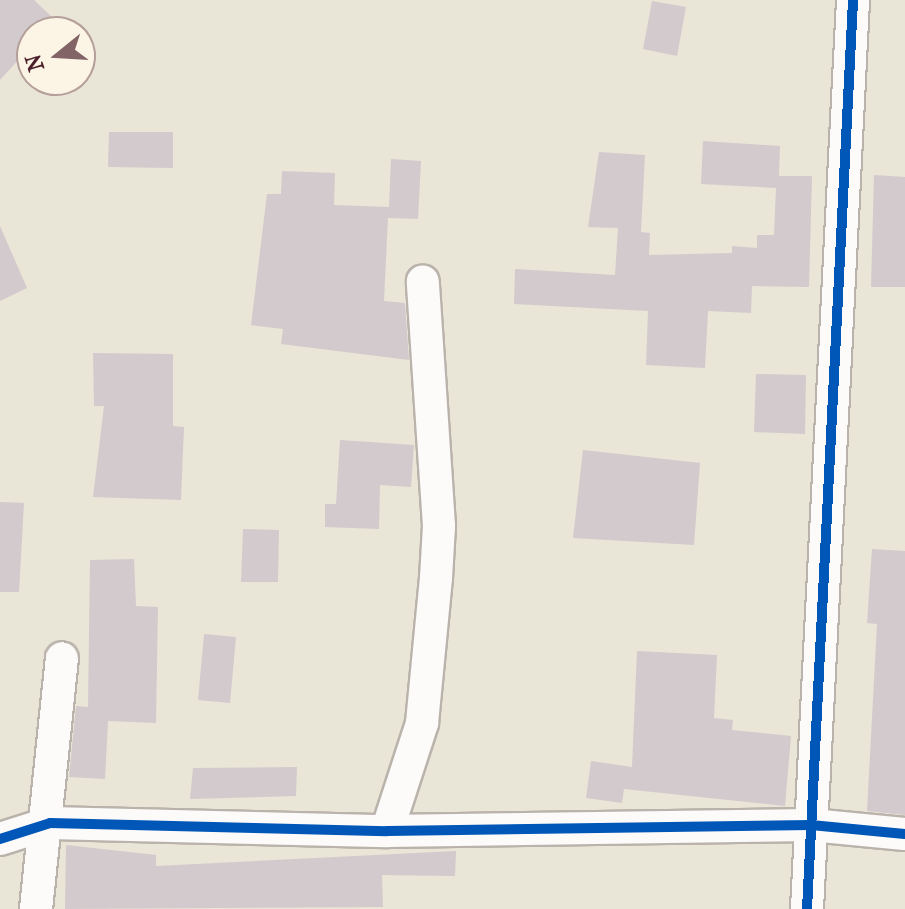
<!DOCTYPE html>
<style>
body{margin:0}
#map{position:relative;width:905px;height:909px;overflow:hidden;background:#e9e5d7;font-family:"IM FELL French Canon",serif}
div>[style]{position:absolute}
.building>*{inset:0;background:#d2cacd}
.roads{filter:drop-shadow(2px 0 #bab3ac) drop-shadow(-2px 0 #bab3ac) drop-shadow(0 2px #bab3ac) drop-shadow(0 -2px #bab3ac)}
.minor>*{height:32px;margin:-16px;padding:0 16px;transform-origin:16px;border-radius:16px;background:#fcfbf9}
.cycleway>*{height:10px;margin:-5px;padding:0 5px;transform-origin:5px;border-radius:5px;background:#0057b8}
span{translate:-50% -50%;white-space:nowrap;text-align:center;line-height:1.15;-webkit-text-stroke:6px #fcf5e5;paint-order:stroke}
.north{position:absolute;left:16px;top:16px;width:80px;height:80px;box-sizing:border-box;background:#fcf5e5;border:2px solid #b59f9b;border-radius:50%;rotate:252deg;font-size:22px;font-weight:700;line-height:32px;text-align:center;color:#4a1f2b}
.north::after{content:'';display:block;margin:auto;width:28px;height:36px;background:#826467;clip-path:polygon(50% 0,100% 100%,50% 72%,0 100%)}
</style>
<div id="map">
<div class="building">
<i style="clip-path:polygon(0 0,34px 0,55px 20px,44px 32px,32px 32px,32px 45px,0 80px)"></i>
<i style="clip-path:polygon(652px 1px,686px 7px,677px 56px,643px 49px)"></i>
<i style="clip-path:polygon(109px 132px,173px 132px,173px 168px,108px 167px)"></i>
<i style="clip-path:polygon(703px 141px,780px 146px,779px 176px,812px 176px,809px 287px,752px 286px,751px 313px,708px 311px,705px 368px,646px 365px,648px 311px,514px 304px,515px 269px,615px 275px,618px 228px,588px 227px,599px 152px,645px 155px,641px 232px,650px 233px,649px 255px,732px 253px,732px 246px,757px 248px,757px 235px,774px 235px,776px 188px,701px 184px)"></i>
<i style="clip-path:polygon(391px 159px,421px 161px,418px 219px,388px 218px,384px 301px,405px 303px,409px 360px,281px 344px,283px 329px,251px 325px,267px 194px,281px 194px,282px 171px,335px 173px,334px 205px,389px 207px)"></i>
<i style="clip-path:polygon(874px 175px,905px 177px,905px 287px,871px 287px)"></i>
<i style="clip-path:polygon(0 226px,27px 288px,0 301px)"></i>
<i style="clip-path:polygon(93px 353px,173px 354px,173px 426px,184px 427px,181px 500px,93px 497px,104px 406px,94px 406px)"></i>
<i style="clip-path:polygon(756px 374px,806px 375px,805px 434px,754px 432px)"></i>
<i style="clip-path:polygon(340px 440px,414px 445px,411px 487px,380px 485px,379px 529px,325px 527px,325px 504px,336px 504px)"></i>
<i style="clip-path:polygon(583px 450px,700px 463px,694px 545px,573px 538px)"></i>
<i style="clip-path:polygon(0 502px,24px 503px,19px 592px,0 592px)"></i>
<i style="clip-path:polygon(243px 529px,279px 530px,278px 582px,241px 582px)"></i>
<i style="clip-path:polygon(872px 549px,905px 551px,905px 815px,867px 811px,877px 624px,867px 623px)"></i>
<i style="clip-path:polygon(134px 559px,136px 606px,158px 607px,156px 723px,108px 721px,105px 779px,69px 777px,76px 706px,88px 707px,90px 560px)"></i>
<i style="clip-path:polygon(204px 634px,236px 637px,230px 703px,198px 700px)"></i>
<i style="clip-path:polygon(637px 651px,717px 655px,714px 718px,733px 720px,732px 730px,791px 736px,785px 806px,624px 789px,622px 803px,586px 798px,591px 761px,632px 767px)"></i>
<i style="clip-path:polygon(297px 767px,296px 796px,190px 799px,193px 768px)"></i>
<i style="clip-path:polygon(66px 845px,156px 855px,156px 866px,456px 851px,455px 876px,382px 875px,383px 907px,65px 909px)"></i>
</div>
<div class="roads">
<div class="minor">
<i style="left:387px;top:831px;width:114px;rotate:-72deg"></i>
<i style="left:422px;top:723px;width:146px;rotate:-84.5deg"></i>
<i style="left:436px;top:578px;width:52px;rotate:-86.7deg"></i>
<i style="left:439px;top:526px;width:245px;rotate:-93.8deg"></i>
<i style="left:0;top:839px;width:52px;rotate:-17.7deg"></i>
<i style="left:50px;top:823px;width:337px;rotate:1.4deg"></i>
<i style="left:387px;top:831px;width:424px;rotate:-0.8deg"></i>
<i style="left:811px;top:825px;width:94px;rotate:5.5deg"></i>
<i style="left:36px;top:909px;width:252px;rotate:-84.1deg"></i>
<i style="left:807px;top:909px;width:910px;rotate:-87.1deg"></i>
</div>
</div>
<div class="cycleway">
<i style="left:0;top:839px;width:52px;rotate:-17.7deg"></i>
<i style="left:50px;top:823px;width:337px;rotate:1.4deg"></i>
<i style="left:387px;top:831px;width:424px;rotate:-0.8deg"></i>
<i style="left:811px;top:825px;width:94px;rotate:5.5deg"></i>
<i style="left:807px;top:909px;width:910px;rotate:-87.1deg"></i>
</div>
<div class="north">N</div>
</div>
